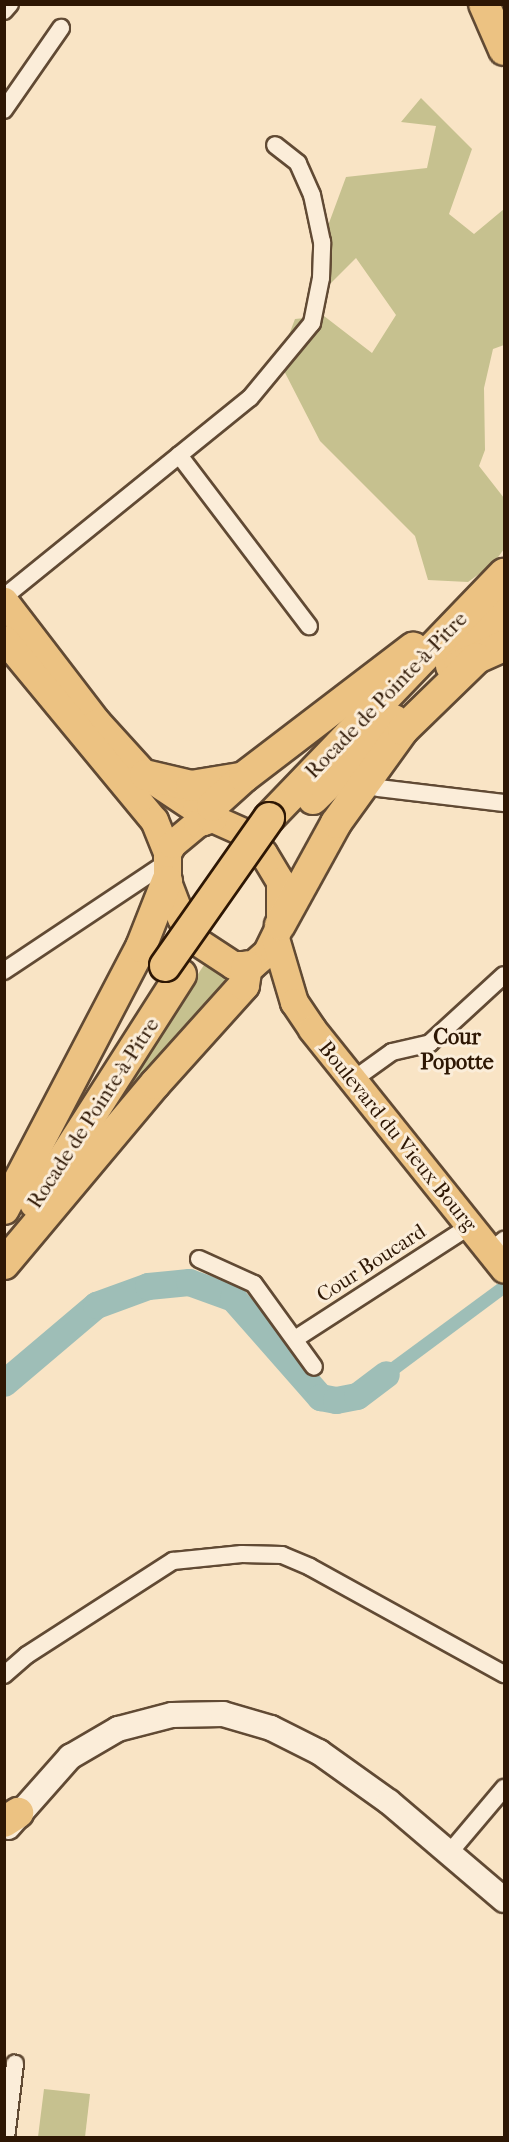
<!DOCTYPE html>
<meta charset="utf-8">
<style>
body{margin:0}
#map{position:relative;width:509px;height:2142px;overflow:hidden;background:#f9e4c5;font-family:"IM FELL French Canon",serif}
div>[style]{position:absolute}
.green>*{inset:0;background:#c6c18f}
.water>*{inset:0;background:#9ebeb7}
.river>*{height:27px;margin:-13.5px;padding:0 13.5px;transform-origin:13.5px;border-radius:13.5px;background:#9ebeb7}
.roads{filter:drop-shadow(2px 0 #614a34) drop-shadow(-2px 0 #614a34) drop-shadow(0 2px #614a34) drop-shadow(0 -2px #614a34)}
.street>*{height:16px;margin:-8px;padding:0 8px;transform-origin:8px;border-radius:8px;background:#fbedd9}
.secondary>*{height:24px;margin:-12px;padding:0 12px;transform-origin:12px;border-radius:12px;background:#fbedd9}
.primary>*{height:27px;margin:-13.5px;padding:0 13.5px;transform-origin:13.5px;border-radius:13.5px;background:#ecc282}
.highway>*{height:30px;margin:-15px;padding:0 15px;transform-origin:15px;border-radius:15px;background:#ecc282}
.bridges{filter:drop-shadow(2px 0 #2e1704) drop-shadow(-2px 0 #2e1704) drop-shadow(0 2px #2e1704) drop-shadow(0 -2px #2e1704)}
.highway-bridge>*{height:30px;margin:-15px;padding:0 15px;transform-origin:15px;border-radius:15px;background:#ecc282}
span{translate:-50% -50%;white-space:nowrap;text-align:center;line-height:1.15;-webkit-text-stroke:6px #fbedd9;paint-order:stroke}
.street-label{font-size:21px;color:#2e1704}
.neighbourhood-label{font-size:22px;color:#2e1704;font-weight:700}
.frame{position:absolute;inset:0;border:6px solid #2e1704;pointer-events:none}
</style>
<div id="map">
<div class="green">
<i style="clip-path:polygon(421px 98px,472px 149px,449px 214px,474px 234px,504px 209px,504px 345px,493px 349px,484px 388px,485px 450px,479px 466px,504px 498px,504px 549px,493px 564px,468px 582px,428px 580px,415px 536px,320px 441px,279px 361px,295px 319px,324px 316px,372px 353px,396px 315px,356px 258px,328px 286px,312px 269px,346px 177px,427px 168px,436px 126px,401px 122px)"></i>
<i style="clip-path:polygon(204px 965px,229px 981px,86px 1143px)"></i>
<i style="clip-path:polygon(44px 2089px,90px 2094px,85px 2137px,38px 2137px)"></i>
</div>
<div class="water">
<i style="clip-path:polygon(504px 1279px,504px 1295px,371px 1394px,357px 1396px,364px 1384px,379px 1371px)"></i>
</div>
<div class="river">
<i style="left:4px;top:1383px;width:121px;rotate:-40.3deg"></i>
<i style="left:96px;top:1305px;width:55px;rotate:-20.1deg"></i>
<i style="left:148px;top:1286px;width:41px;rotate:-5.6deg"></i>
<i style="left:189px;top:1282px;width:47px;rotate:20deg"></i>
<i style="left:233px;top:1298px;width:132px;rotate:48.7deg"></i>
<i style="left:320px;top:1397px;width:16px;rotate:11deg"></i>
<i style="left:336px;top:1400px;width:21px;rotate:-11deg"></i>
<i style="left:357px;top:1396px;width:36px;rotate:-37deg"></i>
</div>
<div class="roads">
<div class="street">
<i style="left:4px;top:11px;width:9px;rotate:-49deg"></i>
<i style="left:4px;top:110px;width:100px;rotate:-55.2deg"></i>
<i style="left:179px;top:455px;width:215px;rotate:52.8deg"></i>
<i style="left:4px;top:597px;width:316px;rotate:-39deg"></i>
<i style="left:250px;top:398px;width:97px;rotate:-50.4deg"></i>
<i style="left:312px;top:323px;width:46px;rotate:-78.7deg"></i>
<i style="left:321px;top:278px;width:36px;rotate:-88deg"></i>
<i style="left:322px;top:242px;width:48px;rotate:-102deg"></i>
<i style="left:312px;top:195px;width:35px;rotate:-114deg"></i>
<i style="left:298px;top:163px;width:29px;rotate:-142deg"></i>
<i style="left:378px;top:788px;width:127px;rotate:6.8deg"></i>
<i style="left:4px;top:971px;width:195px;rotate:-33.7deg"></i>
<i style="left:353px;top:1080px;width:48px;rotate:-35.7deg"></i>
<i style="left:392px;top:1052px;width:39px;rotate:-13deg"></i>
<i style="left:430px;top:1043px;width:100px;rotate:-42.6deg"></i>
<i style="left:492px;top:1250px;width:16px;rotate:-40deg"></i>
<i style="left:199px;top:1259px;width:60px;rotate:24.4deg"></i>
<i style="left:254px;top:1284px;width:102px;rotate:54.1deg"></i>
<i style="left:295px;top:1339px;width:210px;rotate:-32.9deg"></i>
<i style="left:4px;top:1675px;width:30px;rotate:-41deg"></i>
<i style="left:27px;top:1655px;width:174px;rotate:-32.8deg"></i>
<i style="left:173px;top:1561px;width:69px;rotate:-5.8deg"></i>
<i style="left:242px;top:1554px;width:40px;rotate:1.4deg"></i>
<i style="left:282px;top:1555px;width:30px;rotate:23deg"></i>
<i style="left:310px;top:1567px;width:222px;rotate:28.9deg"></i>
<i style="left:450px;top:1852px;width:84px;rotate:-49.8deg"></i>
<i style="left:6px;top:2138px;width:75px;rotate:-83.1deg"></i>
</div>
<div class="secondary">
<i style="left:8px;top:1827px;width:94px;rotate:-48.5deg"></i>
<i style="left:70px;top:1757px;width:56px;rotate:-30.3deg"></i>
<i style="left:118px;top:1729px;width:56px;rotate:-14.5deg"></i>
<i style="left:172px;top:1715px;width:51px;rotate:-1.1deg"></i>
<i style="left:223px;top:1714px;width:50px;rotate:16.3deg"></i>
<i style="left:271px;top:1728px;width:54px;rotate:26.6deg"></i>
<i style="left:319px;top:1752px;width:86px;rotate:35.5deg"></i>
<i style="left:389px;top:1802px;width:151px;rotate:40.4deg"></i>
</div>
<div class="primary">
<i style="left:4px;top:601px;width:153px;rotate:52.5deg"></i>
<i style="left:97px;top:722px;width:72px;rotate:47.8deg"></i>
<i style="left:145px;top:775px;width:61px;rotate:33.7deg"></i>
<i style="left:196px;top:809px;width:14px;rotate:60deg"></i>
<i style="left:4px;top:639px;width:235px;rotate:50.4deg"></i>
<i style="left:154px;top:820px;width:35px;rotate:68deg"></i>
<i style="left:212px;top:818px;width:35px;rotate:24deg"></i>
<i style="left:244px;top:832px;width:28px;rotate:48deg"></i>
<i style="left:263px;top:853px;width:33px;rotate:59deg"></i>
<i style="left:280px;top:881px;width:44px;rotate:90deg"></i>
<i style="left:280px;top:925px;width:30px;rotate:116deg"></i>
<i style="left:267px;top:952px;width:20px;rotate:139deg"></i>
<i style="left:252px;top:965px;width:19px;rotate:180deg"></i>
<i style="left:233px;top:965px;width:42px;rotate:-146.7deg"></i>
<i style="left:198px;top:942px;width:29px;rotate:-125deg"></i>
<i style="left:181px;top:918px;width:40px;rotate:-111deg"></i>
<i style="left:167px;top:881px;width:28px;rotate:-90deg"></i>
<i style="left:167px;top:853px;width:10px;rotate:-61deg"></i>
<i style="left:172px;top:844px;width:33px;rotate:-40deg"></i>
<i style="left:197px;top:823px;width:16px;rotate:-18deg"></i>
<i style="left:275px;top:938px;width:67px;rotate:73.5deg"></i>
<i style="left:294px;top:1002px;width:32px;rotate:56deg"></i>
<i style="left:312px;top:1029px;width:307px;rotate:51.3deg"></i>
</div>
<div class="highway">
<i style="left:484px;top:4px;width:50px;rotate:66.5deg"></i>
<i style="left:451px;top:666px;width:78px;rotate:-47.1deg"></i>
<i style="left:459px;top:666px;width:49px;rotate:-24deg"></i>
<i style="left:145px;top:775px;width:47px;rotate:13.4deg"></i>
<i style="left:191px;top:786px;width:51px;rotate:-9.1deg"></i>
<i style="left:313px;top:799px;width:113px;rotate:-44.3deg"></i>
<i style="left:212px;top:818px;width:12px;rotate:-90deg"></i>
<i style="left:212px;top:806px;width:43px;rotate:-42.2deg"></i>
<i style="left:244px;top:777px;width:213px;rotate:-37.4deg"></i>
<i style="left:269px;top:818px;width:339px;rotate:-46.1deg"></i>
<i style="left:280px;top:925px;width:116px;rotate:-61.2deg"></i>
<i style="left:336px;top:823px;width:115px;rotate:-54.2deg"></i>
<i style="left:403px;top:730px;width:103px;rotate:-44.2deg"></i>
<i style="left:35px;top:1203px;width:271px;rotate:-57.4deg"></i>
<i style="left:4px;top:1209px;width:296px;rotate:-62.4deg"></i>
<i style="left:141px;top:947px;width:71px;rotate:-68.5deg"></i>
<i style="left:4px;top:1264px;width:235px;rotate:-50deg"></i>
<i style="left:155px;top:1084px;width:133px;rotate:-48deg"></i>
<i style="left:244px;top:985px;width:19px;rotate:-81deg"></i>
<i style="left:4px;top:1822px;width:17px;rotate:-33deg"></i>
</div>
</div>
<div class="bridges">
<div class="highway-bridge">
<i style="left:165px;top:966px;width:181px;rotate:-54.9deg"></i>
</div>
</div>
<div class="street-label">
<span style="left:386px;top:695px;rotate:-46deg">Rocade de Pointe-à-Pitre</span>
<span style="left:93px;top:1113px;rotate:-57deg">Rocade de Pointe-à-Pitre</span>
<span style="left:398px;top:1136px;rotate:51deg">Boulevard du Vieux Bourg</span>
<span style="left:371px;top:1263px;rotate:-33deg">Cour Boucard</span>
</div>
<div class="neighbourhood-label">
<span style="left:457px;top:1050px">Cour<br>Popotte</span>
</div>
<div class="frame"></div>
</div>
